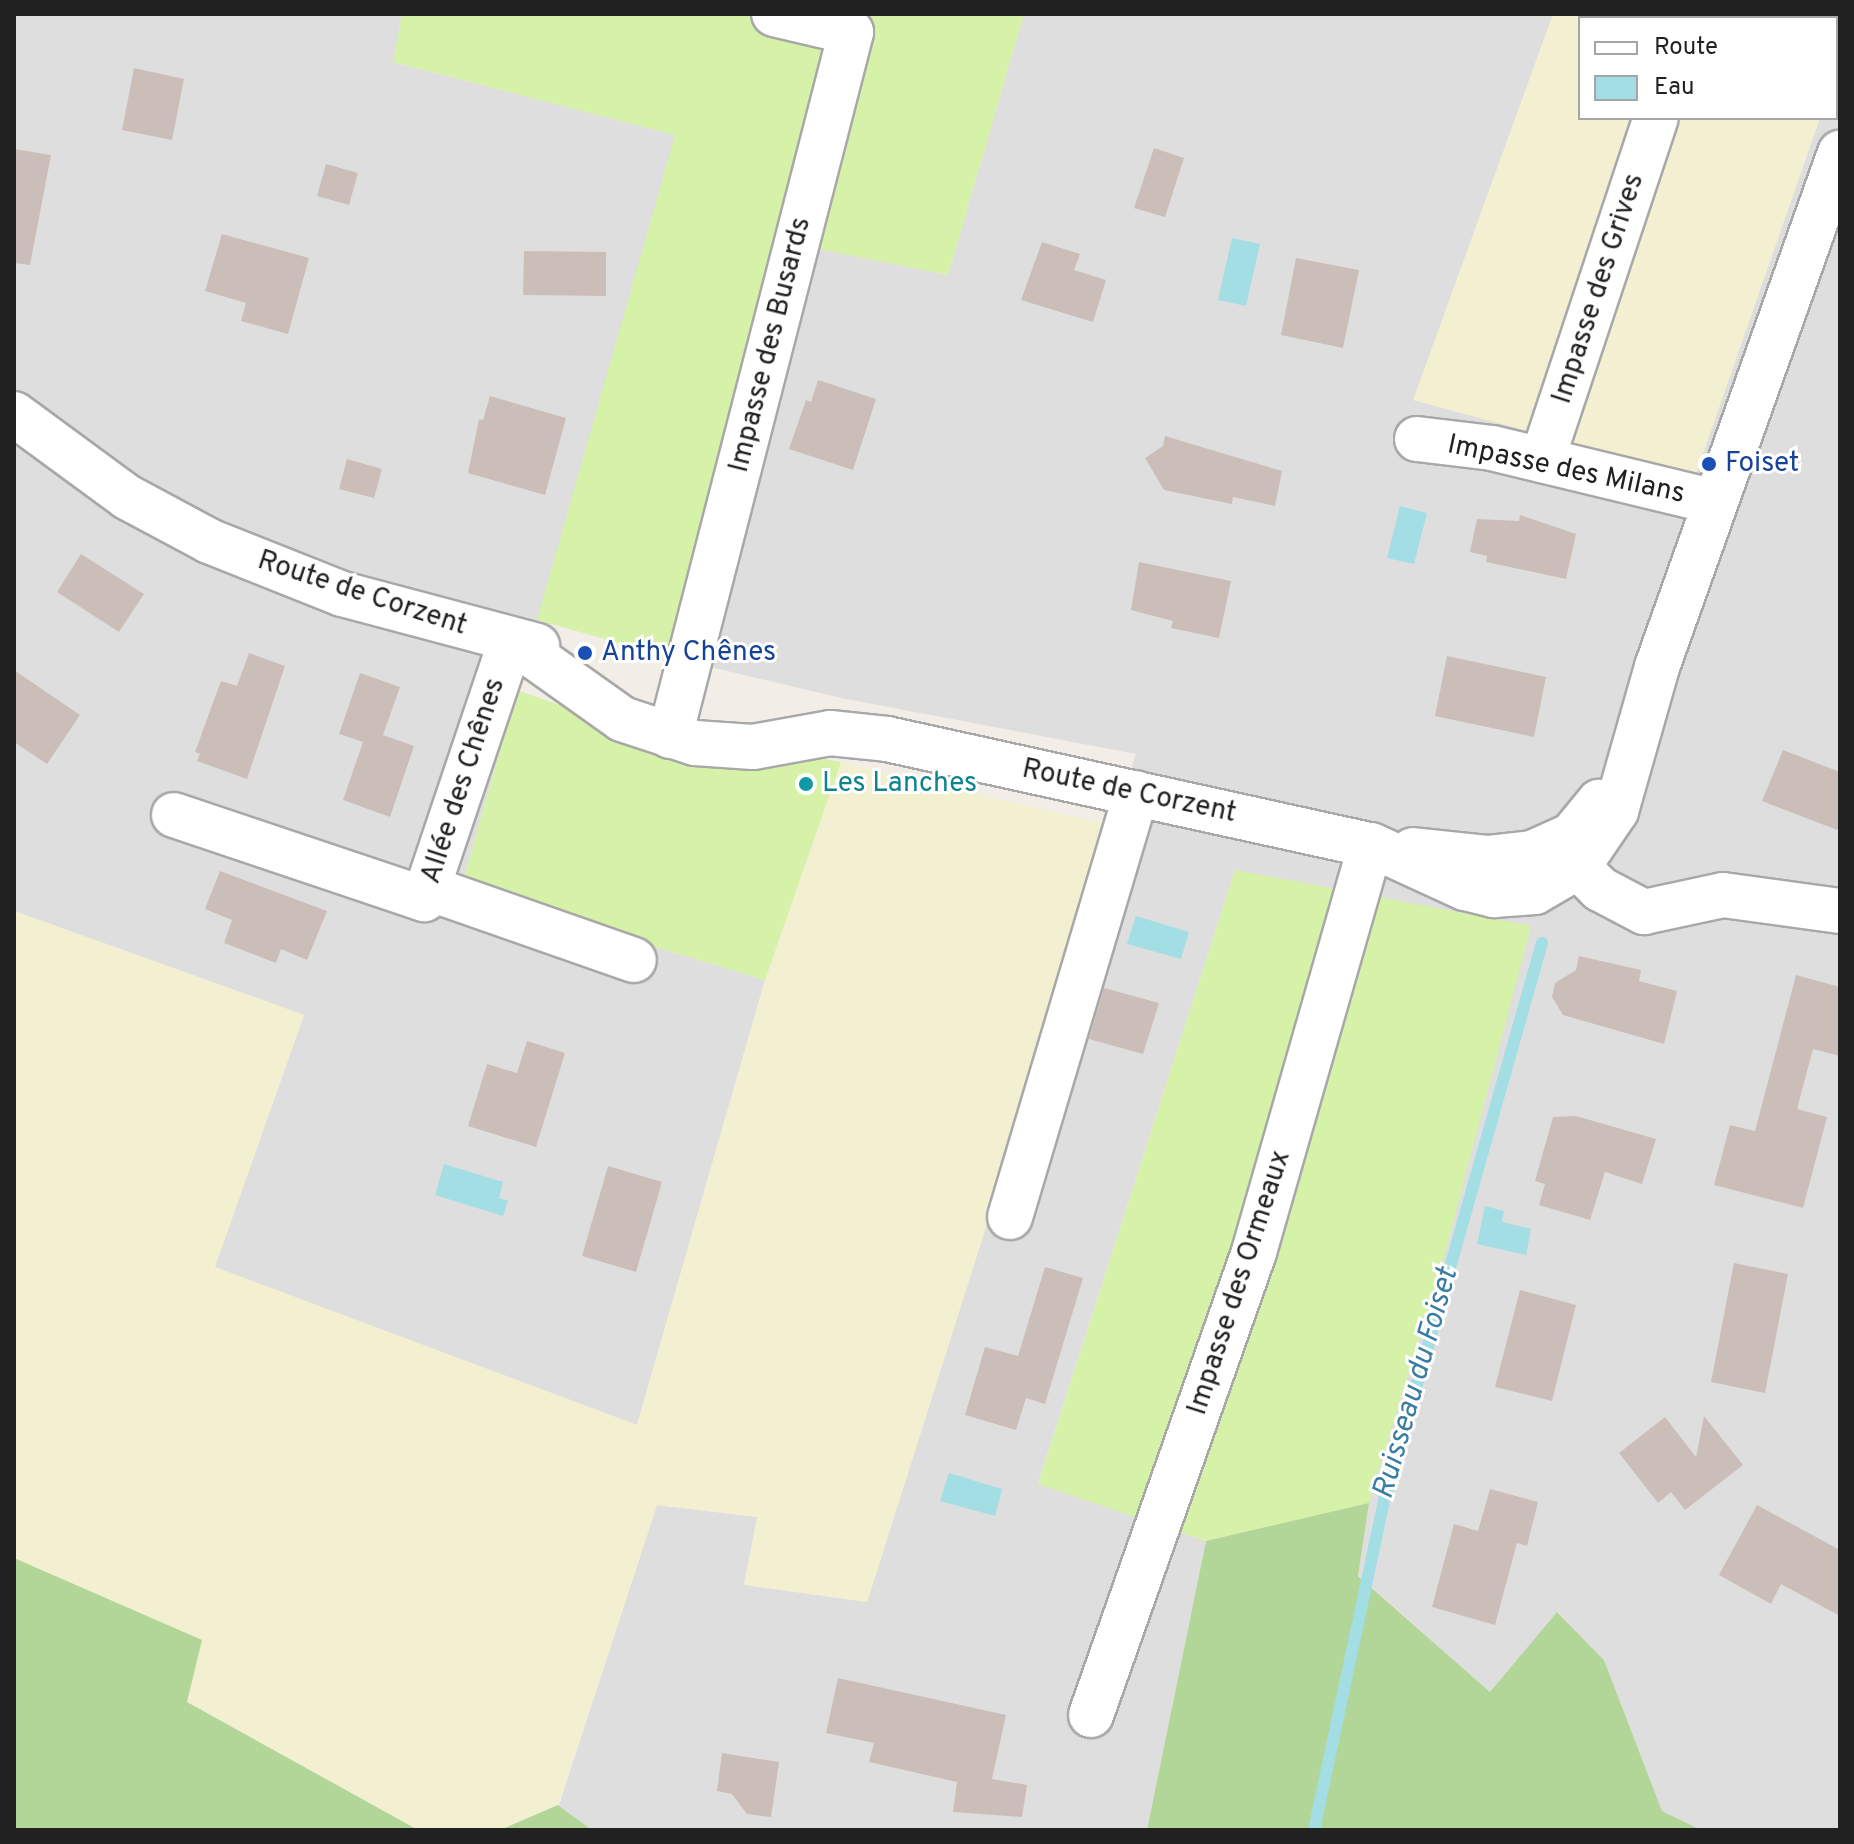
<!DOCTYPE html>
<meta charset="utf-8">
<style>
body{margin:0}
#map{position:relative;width:1854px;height:1844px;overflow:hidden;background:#f2ede7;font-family:Overpass,sans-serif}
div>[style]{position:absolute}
.residential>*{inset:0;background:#dfdede}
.farmland>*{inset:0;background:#f2f0d1}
.grass>*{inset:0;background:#d6f1a8}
.forest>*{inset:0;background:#b2d598}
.water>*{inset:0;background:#a3dee4}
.stream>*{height:12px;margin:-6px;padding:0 6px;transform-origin:6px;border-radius:6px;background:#a3dee4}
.building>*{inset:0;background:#cbbeb9}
.roads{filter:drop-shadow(2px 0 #a8a8a8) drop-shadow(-2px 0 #a8a8a8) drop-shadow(0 2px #a8a8a8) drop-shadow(0 -2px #a8a8a8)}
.minor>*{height:44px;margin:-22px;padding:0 22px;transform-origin:22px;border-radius:22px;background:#fff}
.dots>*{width:22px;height:22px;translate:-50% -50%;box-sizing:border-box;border:4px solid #fff;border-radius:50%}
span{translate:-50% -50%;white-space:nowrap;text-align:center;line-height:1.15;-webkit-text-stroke:6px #fff;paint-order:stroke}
.street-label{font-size:28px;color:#212121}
.transit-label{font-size:28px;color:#164399}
.left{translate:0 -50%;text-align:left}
.culture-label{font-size:28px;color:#0d838f}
.water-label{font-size:30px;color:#3b7da2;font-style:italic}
.frame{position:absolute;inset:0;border:16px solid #212121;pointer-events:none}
.legend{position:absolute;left:1578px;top:16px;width:260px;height:104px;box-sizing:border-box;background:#fff;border:2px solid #a6a6a6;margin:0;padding:10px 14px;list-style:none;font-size:24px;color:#212121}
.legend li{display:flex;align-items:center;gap:16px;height:40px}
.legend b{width:40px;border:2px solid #a6a6a6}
</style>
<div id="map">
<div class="residential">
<i style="clip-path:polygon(14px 14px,402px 14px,393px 62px,676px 135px,461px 888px,765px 980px,637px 1425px,214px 1267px,304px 1015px,14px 911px)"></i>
<i style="clip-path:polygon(evenodd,1024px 14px,1840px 14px,1840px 1830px,1701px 1830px,1662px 1811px,1604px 1660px,1558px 1612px,1490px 1692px,1358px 1575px,1369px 1503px,1235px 870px,1038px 1483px,1206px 1541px,1147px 1830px,592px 1830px,559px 1805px,657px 1505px,758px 1517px,744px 1584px,867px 1602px,1136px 754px,841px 698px,669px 657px,809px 246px,948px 275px,1024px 14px,1580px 18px,1836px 18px,1836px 118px,1580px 118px,1580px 18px)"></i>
</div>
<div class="farmland">
<i style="clip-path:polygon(1553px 14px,1840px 14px,1836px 73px,1836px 18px,1580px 18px,1580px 118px,1820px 118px,1695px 477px,1413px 400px)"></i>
<i style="clip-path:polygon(841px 762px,1113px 826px,867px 1602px,744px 1585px,757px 1517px,657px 1505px,558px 1805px,500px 1830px,418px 1830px,187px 1702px,201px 1640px,14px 1558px,14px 911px,304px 1015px,215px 1267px,637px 1425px,765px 980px)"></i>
</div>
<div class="grass">
<i style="clip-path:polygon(402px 14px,1024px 14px,948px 275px,809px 247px,669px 657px,537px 620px,675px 135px,393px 62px)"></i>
<i style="clip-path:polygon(517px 690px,573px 710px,841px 762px,765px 980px,461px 888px)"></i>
<i style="clip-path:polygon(1235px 870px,1531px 926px,1444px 1257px,1369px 1503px,1206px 1541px,1038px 1484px)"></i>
</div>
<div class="forest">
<i style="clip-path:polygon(1369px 1503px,1358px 1576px,1490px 1692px,1557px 1612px,1604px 1660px,1662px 1811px,1701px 1830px,1147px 1830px,1206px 1541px)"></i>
<i style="clip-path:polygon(14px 1558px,202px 1640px,187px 1702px,418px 1830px,14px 1830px)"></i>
<i style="clip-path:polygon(558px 1805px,592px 1830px,500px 1830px)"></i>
</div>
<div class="water">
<i style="clip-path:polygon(1232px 238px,1260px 244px,1246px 306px,1218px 300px)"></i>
<i style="clip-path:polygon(1400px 506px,1427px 513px,1414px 564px,1387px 558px)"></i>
<i style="clip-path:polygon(1136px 916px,1189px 932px,1181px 959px,1127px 944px)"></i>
<i style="clip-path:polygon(444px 1164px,503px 1182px,499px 1198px,508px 1201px,503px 1216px,435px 1195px)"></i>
<i style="clip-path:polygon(1485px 1206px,1504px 1211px,1502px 1222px,1531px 1229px,1526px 1255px,1477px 1244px)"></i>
<i style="clip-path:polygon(949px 1473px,1002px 1489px,995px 1516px,940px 1501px)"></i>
</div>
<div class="stream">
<i style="left:1314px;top:1830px;width:340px;rotate:-78deg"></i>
<i style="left:1385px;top:1497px;width:576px;rotate:-74.18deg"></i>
</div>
<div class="building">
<i style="clip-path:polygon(134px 68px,184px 79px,172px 140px,122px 130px)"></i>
<i style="clip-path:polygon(1154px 148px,1184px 158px,1165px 217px,1134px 208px)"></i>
<i style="clip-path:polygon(14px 149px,51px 155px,30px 265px,14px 263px)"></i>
<i style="clip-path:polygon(326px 164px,358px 173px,349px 205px,317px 196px)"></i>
<i style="clip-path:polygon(222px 234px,309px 258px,288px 334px,241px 321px,246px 303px,205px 291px)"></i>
<i style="clip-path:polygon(1042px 242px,1080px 254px,1074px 270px,1106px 280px,1093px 322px,1021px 300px)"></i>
<i style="clip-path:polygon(524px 251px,606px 252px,606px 296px,523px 295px)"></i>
<i style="clip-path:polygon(1296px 258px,1359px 270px,1343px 348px,1281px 335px)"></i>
<i style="clip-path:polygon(818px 380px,876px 399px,853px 470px,789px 449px,806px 400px,811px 402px)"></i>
<i style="clip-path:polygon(490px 396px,566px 418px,545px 495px,468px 473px,479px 419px,483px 420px)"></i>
<i style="clip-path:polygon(1165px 436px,1282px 471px,1275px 506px,1233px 497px,1232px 504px,1164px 490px,1145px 458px,1163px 446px)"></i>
<i style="clip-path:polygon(347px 459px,382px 469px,374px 498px,339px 489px)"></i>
<i style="clip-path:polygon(1520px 515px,1576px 534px,1566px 579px,1486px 562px,1487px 556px,1470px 552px,1477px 519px,1519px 521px)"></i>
<i style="clip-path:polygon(81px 554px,144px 594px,119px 632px,57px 592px)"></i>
<i style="clip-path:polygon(1139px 562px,1231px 581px,1219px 638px,1171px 628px,1173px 621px,1131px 610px)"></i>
<i style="clip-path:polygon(249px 653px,285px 666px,247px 779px,197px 761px,200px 754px,195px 752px,221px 681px,237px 686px)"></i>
<i style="clip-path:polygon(1447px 656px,1546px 677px,1534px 737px,1435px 716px)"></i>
<i style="clip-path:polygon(14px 670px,80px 715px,47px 764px,14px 742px)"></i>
<i style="clip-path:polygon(360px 673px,400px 687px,383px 735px,414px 746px,390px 817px,343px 800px,363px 742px,339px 734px)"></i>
<i style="clip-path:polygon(1783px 750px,1840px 772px,1840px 831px,1762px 801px)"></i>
<i style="clip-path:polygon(220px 871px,327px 911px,307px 960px,281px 949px,276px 963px,224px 943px,232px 920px,205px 909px)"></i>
<i style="clip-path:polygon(1579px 956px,1641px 970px,1639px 981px,1677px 991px,1664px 1044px,1563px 1015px,1552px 997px,1555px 983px,1576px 970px)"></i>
<i style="clip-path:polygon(1796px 975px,1840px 987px,1840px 1056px,1813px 1049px,1797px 1109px,1827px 1117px,1803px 1208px,1714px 1185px,1730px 1125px,1755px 1131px)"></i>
<i style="clip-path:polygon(1104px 988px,1159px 1003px,1143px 1054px,1089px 1039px)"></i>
<i style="clip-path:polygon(527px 1041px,565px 1053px,536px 1147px,468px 1126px,487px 1064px,517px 1073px)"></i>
<i style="clip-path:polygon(1576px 1116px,1656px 1139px,1642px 1184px,1605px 1172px,1590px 1220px,1539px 1205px,1545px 1184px,1535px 1181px,1553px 1117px)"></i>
<i style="clip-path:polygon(608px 1166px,662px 1182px,636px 1272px,582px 1256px)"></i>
<i style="clip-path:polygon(1734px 1263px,1788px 1274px,1765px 1393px,1711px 1382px)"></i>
<i style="clip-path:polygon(1045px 1267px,1083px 1278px,1045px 1404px,1026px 1398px,1016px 1430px,965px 1415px,985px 1347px,1018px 1356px)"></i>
<i style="clip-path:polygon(1520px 1290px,1576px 1305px,1552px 1401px,1495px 1387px)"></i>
<i style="clip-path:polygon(1704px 1416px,1743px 1465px,1685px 1510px,1671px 1492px,1658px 1503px,1619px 1453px,1665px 1417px,1696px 1457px)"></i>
<i style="clip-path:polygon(1490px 1489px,1538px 1502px,1527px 1546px,1517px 1543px,1495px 1625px,1432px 1607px,1454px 1524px,1478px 1531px)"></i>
<i style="clip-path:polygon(1757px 1505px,1840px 1550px,1840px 1616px,1781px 1584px,1771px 1604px,1719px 1575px)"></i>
<i style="clip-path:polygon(838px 1678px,1006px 1715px,992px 1779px,1027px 1785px,1022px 1817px,953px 1812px,957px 1782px,869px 1762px,874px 1743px,826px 1733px)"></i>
<i style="clip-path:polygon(722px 1753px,779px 1762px,771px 1817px,747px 1814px,732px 1794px,717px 1791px)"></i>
</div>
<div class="roads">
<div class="minor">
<i style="left:14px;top:414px;width:140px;rotate:36.3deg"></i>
<i style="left:127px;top:497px;width:93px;rotate:28.2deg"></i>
<i style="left:209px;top:541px;width:143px;rotate:21.7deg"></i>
<i style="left:342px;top:594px;width:202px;rotate:14.9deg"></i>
<i style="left:1417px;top:439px;width:76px;rotate:6.8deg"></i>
<i style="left:1492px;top:448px;width:229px;rotate:13.6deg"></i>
<i style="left:1542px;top:460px;width:360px;rotate:-71.6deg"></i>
<i style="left:511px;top:640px;width:136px;rotate:35.4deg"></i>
<i style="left:622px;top:719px;width:77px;rotate:18.2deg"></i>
<i style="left:695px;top:743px;width:58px;rotate:3.9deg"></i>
<i style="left:753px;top:747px;width:78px;rotate:-10.3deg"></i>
<i style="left:830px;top:733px;width:57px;rotate:6deg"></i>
<i style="left:887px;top:739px;width:495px;rotate:12.4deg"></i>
<i style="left:1371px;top:845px;width:103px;rotate:24.6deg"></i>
<i style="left:1465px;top:888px;width:30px;rotate:14deg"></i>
<i style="left:1494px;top:895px;width:41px;rotate:-4.2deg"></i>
<i style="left:1535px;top:892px;width:50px;rotate:-30.2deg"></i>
<i style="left:1578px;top:867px;width:68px;rotate:-55.8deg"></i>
<i style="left:1616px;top:811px;width:150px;rotate:-74.1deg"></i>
<i style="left:1657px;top:667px;width:546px;rotate:-70.4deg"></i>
<i style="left:670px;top:736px;width:727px;rotate:-75.58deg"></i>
<i style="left:851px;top:32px;width:79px;rotate:-166.8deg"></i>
<i style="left:174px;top:815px;width:264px;rotate:18.6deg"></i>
<i style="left:424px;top:899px;width:273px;rotate:-71.4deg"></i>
<i style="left:1564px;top:842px;width:29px;rotate:61deg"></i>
<i style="left:1578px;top:867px;width:31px;rotate:45deg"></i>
<i style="left:1600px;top:889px;width:50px;rotate:27.6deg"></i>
<i style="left:1644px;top:912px;width:81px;rotate:-12.1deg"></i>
<i style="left:1723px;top:895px;width:118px;rotate:7.8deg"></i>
<i style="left:1413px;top:850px;width:74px;rotate:6.2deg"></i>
<i style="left:1487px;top:858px;width:45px;rotate:-6.3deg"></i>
<i style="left:1532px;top:853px;width:44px;rotate:-24.2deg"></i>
<i style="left:1572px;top:835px;width:43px;rotate:-50.7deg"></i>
<i style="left:428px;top:888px;width:218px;rotate:19.3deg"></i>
<i style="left:1010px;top:1217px;width:442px;rotate:-73.4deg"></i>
<i style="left:1091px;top:1715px;width:491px;rotate:-70.6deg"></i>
<i style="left:1254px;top:1252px;width:423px;rotate:-74deg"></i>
</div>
</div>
<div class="dots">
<i style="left:1709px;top:464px;background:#1a4fb4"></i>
<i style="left:585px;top:653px;background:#1a4fb4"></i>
<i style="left:806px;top:784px;background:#0f9aa8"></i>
</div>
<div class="street-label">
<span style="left:1599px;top:289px;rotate:-72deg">Impasse des Grives</span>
<span style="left:771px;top:345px;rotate:-76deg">Impasse des Busards</span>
<span style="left:1566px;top:470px;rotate:12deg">Impasse des Milans</span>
<span style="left:362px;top:594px;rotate:18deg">Route de Corzent</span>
<span style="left:464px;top:781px;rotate:-72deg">Allée des Chênes</span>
<span style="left:1129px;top:792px;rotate:12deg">Route de Corzent</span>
<span style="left:1240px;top:1283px;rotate:-72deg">Impasse des Ormeaux</span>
</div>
<div class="transit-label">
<span class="left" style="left:1725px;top:464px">Foiset</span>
<span class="left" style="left:601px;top:653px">Anthy Chênes</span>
</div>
<div class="culture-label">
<span class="left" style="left:822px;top:784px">Les Lanches</span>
</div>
<div class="water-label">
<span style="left:1417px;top:1384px;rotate:-74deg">Ruisseau du Foiset</span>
</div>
<div class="frame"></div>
<ul class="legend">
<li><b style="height:10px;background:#fff"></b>Route</li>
<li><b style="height:22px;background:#a3dee4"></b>Eau</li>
</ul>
</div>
